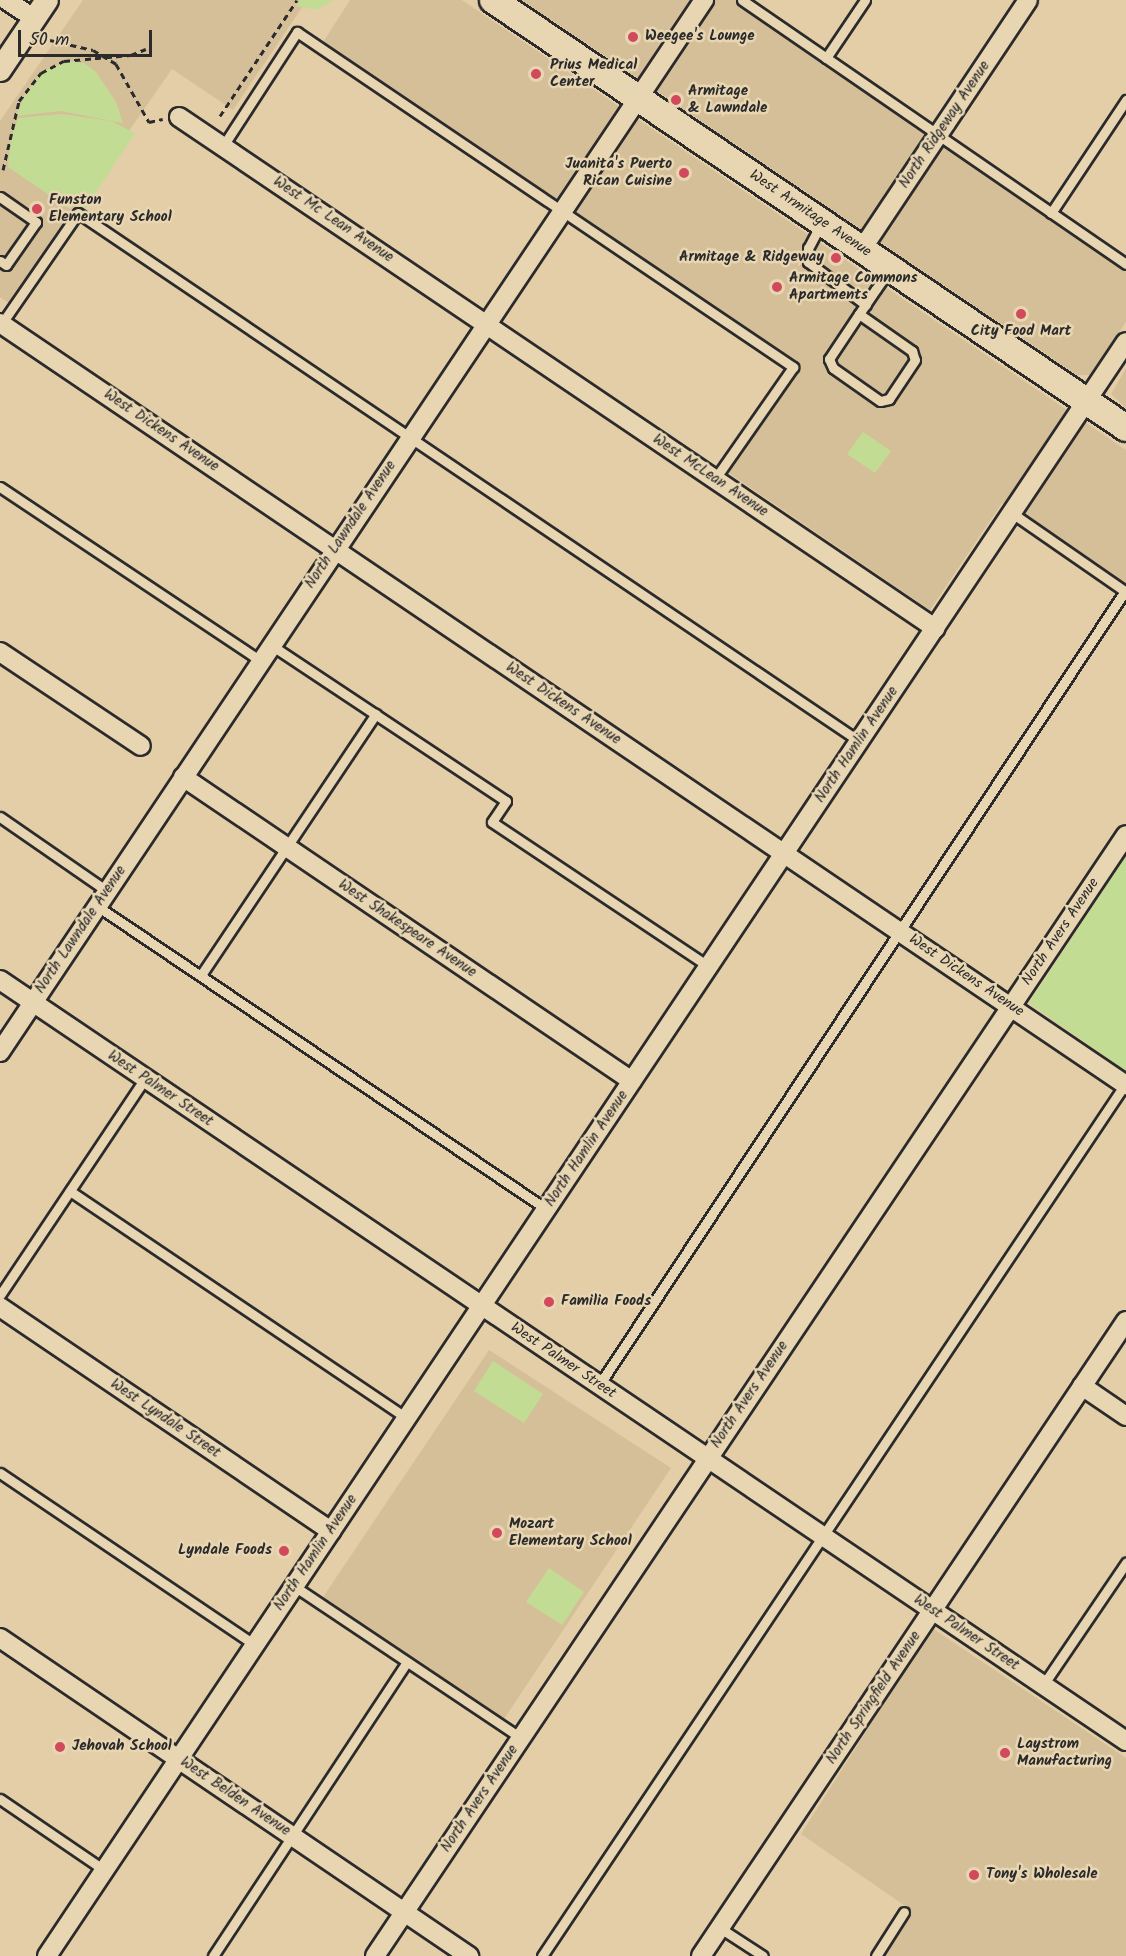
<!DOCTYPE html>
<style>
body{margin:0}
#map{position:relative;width:1126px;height:1956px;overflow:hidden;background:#e3cea7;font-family:Kalam,sans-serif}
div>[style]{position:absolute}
.built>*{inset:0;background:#d5bf99}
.green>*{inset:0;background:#c3dc93}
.path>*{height:3px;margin-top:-1.5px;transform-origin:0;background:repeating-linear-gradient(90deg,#2b2b2b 0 6px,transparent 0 10.5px)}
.roads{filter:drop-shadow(2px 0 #2b2b2b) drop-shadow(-2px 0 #2b2b2b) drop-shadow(0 2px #2b2b2b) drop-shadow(0 -2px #2b2b2b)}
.service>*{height:9px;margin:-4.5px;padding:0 4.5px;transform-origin:4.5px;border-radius:4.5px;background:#e8d6b3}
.minor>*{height:18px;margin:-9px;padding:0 9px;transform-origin:9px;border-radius:9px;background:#e8d6b3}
.tertiary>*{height:22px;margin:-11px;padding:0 11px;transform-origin:11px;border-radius:11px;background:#e8d6b3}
.secondary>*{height:26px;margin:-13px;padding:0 13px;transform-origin:13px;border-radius:13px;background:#e8d6b3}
.dots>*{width:16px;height:16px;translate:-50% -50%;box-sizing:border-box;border:3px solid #e8d6b3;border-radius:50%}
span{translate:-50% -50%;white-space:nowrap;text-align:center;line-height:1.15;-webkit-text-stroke:5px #e8d6b3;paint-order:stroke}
.poi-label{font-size:15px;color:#2b2b2b;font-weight:700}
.left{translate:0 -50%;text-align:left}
.right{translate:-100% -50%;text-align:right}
.street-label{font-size:15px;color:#2b2b2b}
.scale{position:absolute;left:18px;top:30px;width:134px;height:27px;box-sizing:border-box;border:3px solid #2b2b2b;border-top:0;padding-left:8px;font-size:18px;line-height:21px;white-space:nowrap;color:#2b2b2b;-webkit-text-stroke:4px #e8d6b3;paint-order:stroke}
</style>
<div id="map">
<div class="built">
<i style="clip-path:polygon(83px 0,307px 0,233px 110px,172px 69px,9px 303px,0 297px,0 121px)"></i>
<i style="clip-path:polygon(350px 0,462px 0,1126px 450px,1126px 589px,1002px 503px,930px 610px,723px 469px,794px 367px,320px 47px)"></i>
<i style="clip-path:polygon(522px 0,739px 0,1126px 266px,1126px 322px,1090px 375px,1077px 375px)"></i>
<i style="clip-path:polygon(1126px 368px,1126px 408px,1111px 394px)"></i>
<i style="clip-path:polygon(489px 1350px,671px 1468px,504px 1719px,323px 1597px)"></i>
<i style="clip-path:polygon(932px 1628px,1126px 1758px,1126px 1956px,882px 1956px,911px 1910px,801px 1834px)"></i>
</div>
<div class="green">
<i style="clip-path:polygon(300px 0,334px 0,316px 10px,296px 6px)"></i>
<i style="clip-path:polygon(70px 61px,84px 63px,96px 72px,116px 102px,123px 123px,61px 111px,16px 116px,25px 95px,42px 72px)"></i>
<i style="clip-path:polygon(62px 114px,111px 121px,135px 133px,85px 209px,76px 204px,70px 209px,8px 167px,11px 138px,18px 118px)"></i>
<i style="clip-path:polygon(863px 432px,891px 451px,875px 473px,847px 454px)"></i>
<i style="clip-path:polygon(1126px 856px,1126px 1071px,1029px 1003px)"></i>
<i style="clip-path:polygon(493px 1361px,543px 1394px,524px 1423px,474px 1391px)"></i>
<i style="clip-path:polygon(549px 1568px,584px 1592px,562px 1625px,526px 1602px)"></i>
</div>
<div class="path">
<i style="left:50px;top:40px;width:44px;rotate:13.1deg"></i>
<i style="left:93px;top:50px;width:27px;rotate:31deg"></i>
<i style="left:116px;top:64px;width:67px;rotate:60.4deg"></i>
<i style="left:149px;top:122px;width:14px;rotate:-12deg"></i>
<i style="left:220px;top:116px;width:139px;rotate:-56.4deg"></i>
<i style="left:3px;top:170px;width:71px;rotate:-76.9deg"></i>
<i style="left:19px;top:101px;width:36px;rotate:-52deg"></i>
<i style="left:41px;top:73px;width:26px;rotate:-28deg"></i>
<i style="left:64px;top:61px;width:67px;rotate:-5.1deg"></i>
<i style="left:131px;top:55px;width:16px;rotate:-22deg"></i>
</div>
<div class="roads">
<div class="service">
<i style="left:742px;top:0;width:466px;rotate:34.5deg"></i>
<i style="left:826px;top:58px;width:70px;rotate:-56.1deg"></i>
<i style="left:223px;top:146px;width:136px;rotate:-57deg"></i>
<i style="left:297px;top:32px;width:599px;rotate:34.04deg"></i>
<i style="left:793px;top:367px;width:136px;rotate:124.9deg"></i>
<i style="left:0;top:197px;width:44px;rotate:34.8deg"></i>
<i style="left:36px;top:222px;width:52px;rotate:124.9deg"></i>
<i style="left:6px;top:265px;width:7px;rotate:-146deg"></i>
<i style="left:1051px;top:213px;width:136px;rotate:-56.4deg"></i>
<i style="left:821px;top:224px;width:27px;rotate:118deg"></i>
<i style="left:808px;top:248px;width:14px;rotate:90deg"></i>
<i style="left:808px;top:262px;width:72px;rotate:36.6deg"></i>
<i style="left:859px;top:314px;width:65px;rotate:34.9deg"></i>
<i style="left:912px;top:351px;width:9px;rotate:72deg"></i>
<i style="left:915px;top:360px;width:47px;rotate:123.7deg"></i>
<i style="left:889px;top:399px;width:9px;rotate:167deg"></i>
<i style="left:880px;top:401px;width:57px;rotate:-144.9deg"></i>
<i style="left:833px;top:368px;width:10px;rotate:-114deg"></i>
<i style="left:829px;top:359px;width:54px;rotate:-56.3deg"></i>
<i style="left:859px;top:314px;width:30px;rotate:-56deg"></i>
<i style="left:876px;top:289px;width:24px;rotate:-55deg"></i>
<i style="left:0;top:326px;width:137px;rotate:-55.4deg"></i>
<i style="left:78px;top:213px;width:943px;rotate:34.06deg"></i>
<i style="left:0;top:487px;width:314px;rotate:33.7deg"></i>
<i style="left:1012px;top:513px;width:139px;rotate:34.7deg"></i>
<i style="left:271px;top:645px;width:282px;rotate:33.6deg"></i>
<i style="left:506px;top:801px;width:25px;rotate:124deg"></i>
<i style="left:492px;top:822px;width:260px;rotate:33.7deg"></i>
<i style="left:0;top:817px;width:130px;rotate:34.7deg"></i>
<i style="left:97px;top:906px;width:542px;rotate:34.01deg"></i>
<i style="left:201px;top:975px;width:314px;rotate:-56.2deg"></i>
<i style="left:70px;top:1191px;width:405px;rotate:34deg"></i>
<i style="left:0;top:1295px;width:261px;rotate:-56.2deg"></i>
<i style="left:599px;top:1385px;width:952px;rotate:-56.48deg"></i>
<i style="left:0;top:1473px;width:308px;rotate:34deg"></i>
<i style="left:294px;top:1586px;width:273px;rotate:33.8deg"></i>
<i style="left:1043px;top:1685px;width:148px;rotate:-55.8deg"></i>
<i style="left:0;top:1799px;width:126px;rotate:34.3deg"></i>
<i style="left:720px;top:1928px;width:51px;rotate:33.1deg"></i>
<i style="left:213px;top:1956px;width:352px;rotate:-56.6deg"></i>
<i style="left:542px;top:1956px;width:1049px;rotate:-56.23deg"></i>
<i style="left:876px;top:1956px;width:52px;rotate:-57.5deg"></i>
</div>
<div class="minor">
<i style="left:6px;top:0;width:35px;rotate:33deg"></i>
<i style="left:179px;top:117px;width:913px;rotate:34.06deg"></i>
<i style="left:862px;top:249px;width:299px;rotate:-56.3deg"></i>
<i style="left:0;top:323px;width:1360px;rotate:34.09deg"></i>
<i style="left:0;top:652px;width:169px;rotate:33.7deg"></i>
<i style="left:183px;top:777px;width:542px;rotate:34.1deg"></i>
<i style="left:0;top:980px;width:1359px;rotate:34.05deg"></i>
<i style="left:0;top:1052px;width:1266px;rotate:-56.21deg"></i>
<i style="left:0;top:1307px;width:400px;rotate:34.1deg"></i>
<i style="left:1082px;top:1386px;width:53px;rotate:34.3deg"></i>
<i style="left:0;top:1638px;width:567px;rotate:34.14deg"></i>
<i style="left:47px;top:1956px;width:1941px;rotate:-56.24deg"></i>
<i style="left:375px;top:1956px;width:1349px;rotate:-56.18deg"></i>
<i style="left:701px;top:1956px;width:764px;rotate:-56.21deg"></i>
</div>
<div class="tertiary">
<i style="left:0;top:70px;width:84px;rotate:-56.1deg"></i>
</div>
<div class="secondary">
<i style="left:493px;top:0;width:764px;rotate:34.06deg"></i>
</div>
</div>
<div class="dots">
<i style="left:633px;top:37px;background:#d1495b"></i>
<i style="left:536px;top:74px;background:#d1495b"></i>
<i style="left:676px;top:100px;background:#d1495b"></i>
<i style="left:684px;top:173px;background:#d1495b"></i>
<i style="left:37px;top:209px;background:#d1495b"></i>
<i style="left:836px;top:258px;background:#d1495b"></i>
<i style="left:777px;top:287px;background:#d1495b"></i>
<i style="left:1021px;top:314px;background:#d1495b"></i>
<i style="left:549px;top:1302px;background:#d1495b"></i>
<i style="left:497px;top:1533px;background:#d1495b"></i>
<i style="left:284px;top:1551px;background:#d1495b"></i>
<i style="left:60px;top:1747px;background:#d1495b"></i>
<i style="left:1005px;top:1753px;background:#d1495b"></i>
<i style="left:974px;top:1875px;background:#d1495b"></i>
</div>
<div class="poi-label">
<span class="left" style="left:645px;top:37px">Weegee's Lounge</span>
<span class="left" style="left:550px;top:74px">Prius Medical<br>Center</span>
<span class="left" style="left:688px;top:100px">Armitage<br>&amp; Lawndale</span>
<span class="right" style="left:672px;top:173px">Juanita's Puerto<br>Rican Cuisine</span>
<span class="left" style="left:49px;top:209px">Funston<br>Elementary School</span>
<span class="right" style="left:824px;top:258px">Armitage &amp; Ridgeway</span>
<span class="left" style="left:789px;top:287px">Armitage Commons<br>Apartments</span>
<span style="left:1021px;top:332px">City Food Mart</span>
<span class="left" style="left:561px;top:1302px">Familia Foods</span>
<span class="left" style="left:509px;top:1533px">Mozart<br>Elementary School</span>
<span class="right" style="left:272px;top:1551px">Lyndale Foods</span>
<span class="left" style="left:1017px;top:1753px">Laystrom<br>Manufacturing</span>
<span class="left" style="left:72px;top:1747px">Jehovah School</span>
<span class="left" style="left:986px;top:1875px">Tony's Wholesale</span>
</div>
<div class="street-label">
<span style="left:945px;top:125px;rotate:-56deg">North Ridgeway Avenue</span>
<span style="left:810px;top:214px;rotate:34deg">West Armitage Avenue</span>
<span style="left:333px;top:220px;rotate:34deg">West Mc Lean Avenue</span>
<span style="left:161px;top:431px;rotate:34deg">West Dickens Avenue</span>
<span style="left:710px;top:476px;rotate:34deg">West McLean Avenue</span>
<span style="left:351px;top:525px;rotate:-56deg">North Lawndale Avenue</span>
<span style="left:563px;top:704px;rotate:34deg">West Dickens Avenue</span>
<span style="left:857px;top:745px;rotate:-56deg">North Hamlin Avenue</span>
<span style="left:407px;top:929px;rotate:34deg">West Shakespeare Avenue</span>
<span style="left:81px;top:930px;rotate:-56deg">North Lawndale Avenue</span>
<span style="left:1061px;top:932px;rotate:-56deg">North Avers Avenue</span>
<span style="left:966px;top:976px;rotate:34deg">West Dickens Avenue</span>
<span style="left:160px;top:1089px;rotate:34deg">West Palmer Street</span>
<span style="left:587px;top:1149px;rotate:-56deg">North Hamlin Avenue</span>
<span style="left:563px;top:1361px;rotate:34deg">West Palmer Street</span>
<span style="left:750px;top:1395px;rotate:-56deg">North Avers Avenue</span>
<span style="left:165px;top:1419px;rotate:34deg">West Lyndale Street</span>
<span style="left:316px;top:1553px;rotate:-56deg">North Hamlin Avenue</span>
<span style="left:966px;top:1633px;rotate:34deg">West Palmer Street</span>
<span style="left:874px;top:1698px;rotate:-56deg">North Springfield Avenue</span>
<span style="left:235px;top:1797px;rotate:34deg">West Belden Avenue</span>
<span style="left:480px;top:1799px;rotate:-56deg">North Avers Avenue</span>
</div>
<div class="scale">50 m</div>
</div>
